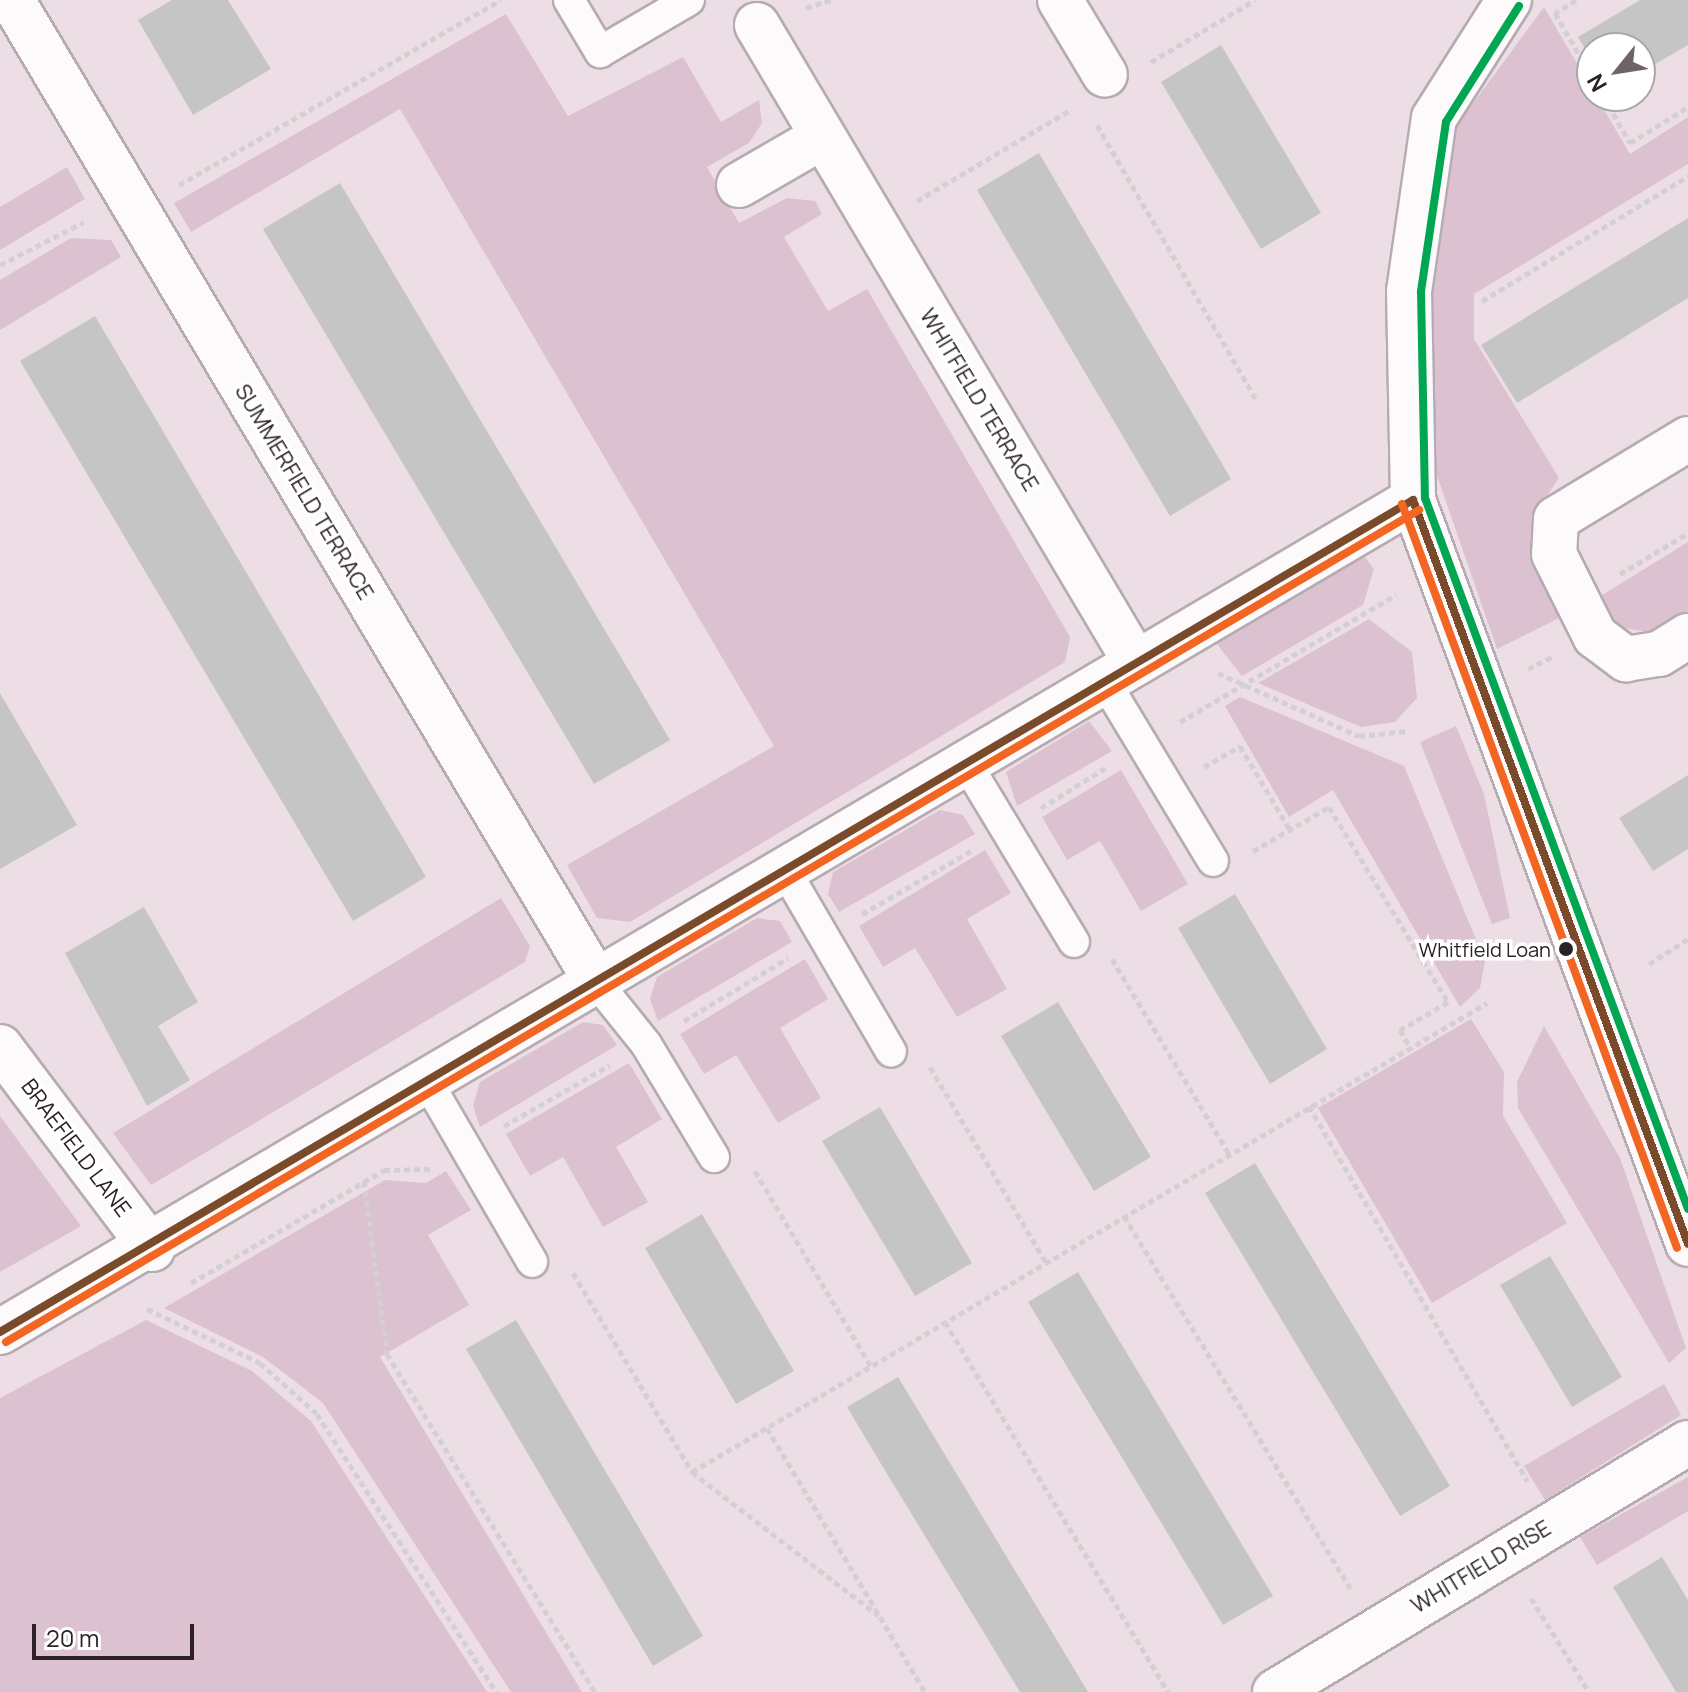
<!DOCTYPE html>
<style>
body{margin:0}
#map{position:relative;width:1688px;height:1692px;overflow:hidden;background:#eddee6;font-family:Manrope,sans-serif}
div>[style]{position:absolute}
.green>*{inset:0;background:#dcc2d1}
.building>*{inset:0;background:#c6c5c6}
.path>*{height:5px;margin-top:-2.5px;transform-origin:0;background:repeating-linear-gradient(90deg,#d4cfd2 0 6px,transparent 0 10px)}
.roads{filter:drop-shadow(2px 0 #b6abb1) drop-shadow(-2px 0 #b6abb1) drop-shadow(0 2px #b6abb1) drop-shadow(0 -2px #b6abb1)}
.lane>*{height:30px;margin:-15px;padding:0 15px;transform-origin:15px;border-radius:15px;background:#fcfafb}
.street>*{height:44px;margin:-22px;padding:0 22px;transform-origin:22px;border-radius:22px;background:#fcfafb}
.secondary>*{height:44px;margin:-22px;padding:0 22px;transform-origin:22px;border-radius:22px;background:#fcfafb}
.bus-1>*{height:8px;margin:-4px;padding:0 4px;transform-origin:4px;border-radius:4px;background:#7a4b2a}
.bus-2>*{height:8px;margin:-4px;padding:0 4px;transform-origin:4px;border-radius:4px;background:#f26522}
.bus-3>*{height:8px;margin:-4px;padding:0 4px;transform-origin:4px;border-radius:4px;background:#00a651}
.dots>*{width:22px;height:22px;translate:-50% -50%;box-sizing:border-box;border:4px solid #fff;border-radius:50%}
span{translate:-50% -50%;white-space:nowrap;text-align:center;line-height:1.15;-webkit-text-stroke:7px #fff;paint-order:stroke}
.bus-label{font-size:20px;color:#2b2127}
.right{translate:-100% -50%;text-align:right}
.street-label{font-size:22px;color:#2b2127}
.north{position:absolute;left:1576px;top:32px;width:80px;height:80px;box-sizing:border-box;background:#fff;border:2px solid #aaa6a9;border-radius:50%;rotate:240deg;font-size:22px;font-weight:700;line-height:32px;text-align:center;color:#2b2127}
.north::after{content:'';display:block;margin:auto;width:28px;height:36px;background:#6f636a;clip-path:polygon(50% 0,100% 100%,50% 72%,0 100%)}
.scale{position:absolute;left:32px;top:1624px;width:162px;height:36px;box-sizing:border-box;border:4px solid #2b2127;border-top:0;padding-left:10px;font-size:24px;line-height:28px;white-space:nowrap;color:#2b2127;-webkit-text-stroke:6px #fff;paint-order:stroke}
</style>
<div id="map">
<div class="green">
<i style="clip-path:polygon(1544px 7px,1630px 154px,1688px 117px,1688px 164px,1474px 294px,1474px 339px,1559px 478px,1537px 511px,1532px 558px,1565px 615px,1497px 649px,1434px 467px,1431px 289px,1457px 125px)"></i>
<i style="clip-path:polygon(506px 14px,568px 116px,683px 57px,721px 122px,759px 100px,762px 123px,749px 143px,707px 167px,739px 223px,787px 198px,815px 201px,822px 214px,784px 237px,828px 311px,867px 289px,1070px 637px,1065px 662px,630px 922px,597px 918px,567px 865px,774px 746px,400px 109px,191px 232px,174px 203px)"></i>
<i style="clip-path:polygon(67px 167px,85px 199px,0 250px,0 207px)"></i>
<i style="clip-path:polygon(71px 238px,111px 240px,121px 257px,0 330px,0 280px)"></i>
<i style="clip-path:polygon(1688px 542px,1688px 611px,1653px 633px,1613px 626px,1594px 600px)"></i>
<i style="clip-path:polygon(1364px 556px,1374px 569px,1363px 605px,1242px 676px,1216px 643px)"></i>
<i style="clip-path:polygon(1369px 619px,1412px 652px,1417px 698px,1395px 722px,1361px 727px,1258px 683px)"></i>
<i style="clip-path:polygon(1240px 697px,1404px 766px,1485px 961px,1480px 988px,1460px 1007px,1333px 790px,1289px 817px,1225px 706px)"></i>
<i style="clip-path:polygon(1089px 721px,1112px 751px,1017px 806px,1006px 772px)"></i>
<i style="clip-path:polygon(1456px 726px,1484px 794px,1510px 918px,1492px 924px,1420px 742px)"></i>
<i style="clip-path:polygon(1121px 770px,1188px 884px,1141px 911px,1100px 841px,1067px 860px,1042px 817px)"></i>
<i style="clip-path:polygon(940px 810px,963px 815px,975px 834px,839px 912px,828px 894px,833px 872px)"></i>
<i style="clip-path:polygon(985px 850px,1011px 893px,967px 919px,1007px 989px,957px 1017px,915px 948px,883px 967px,859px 926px)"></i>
<i style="clip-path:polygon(501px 898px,530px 946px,525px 962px,151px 1185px,113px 1133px)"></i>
<i style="clip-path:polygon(757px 918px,780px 921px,792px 942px,658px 1021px,650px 999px,657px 977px)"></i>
<i style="clip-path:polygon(805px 959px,828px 999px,780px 1028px,821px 1098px,778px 1123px,736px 1055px,704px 1074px,680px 1034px)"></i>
<i style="clip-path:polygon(1471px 1019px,1504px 1072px,1503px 1116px,1567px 1223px,1432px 1303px,1318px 1108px)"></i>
<i style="clip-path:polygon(583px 1022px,603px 1025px,617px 1045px,480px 1127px,473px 1106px,480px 1082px)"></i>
<i style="clip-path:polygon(1544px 1026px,1620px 1158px,1686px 1348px,1669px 1363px,1518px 1108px,1517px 1082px)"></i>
<i style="clip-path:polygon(629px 1063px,662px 1119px,616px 1147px,648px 1202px,603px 1227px,563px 1157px,530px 1176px,506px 1134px)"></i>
<i style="clip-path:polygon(0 1116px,81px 1226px,0 1272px)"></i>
<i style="clip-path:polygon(446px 1171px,471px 1210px,428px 1235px,469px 1305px,380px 1357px,582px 1692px,511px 1692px,323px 1403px,263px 1357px,164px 1308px,385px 1180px,426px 1183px)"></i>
<i style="clip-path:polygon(146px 1320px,252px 1371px,311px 1421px,487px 1692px,0 1692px,0 1398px)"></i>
<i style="clip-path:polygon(1664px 1384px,1681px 1415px,1545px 1500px,1524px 1466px)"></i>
<i style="clip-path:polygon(1688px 1477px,1688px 1511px,1597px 1565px,1580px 1537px)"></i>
</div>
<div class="building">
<i style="clip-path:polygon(172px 0,228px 0,271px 69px,193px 115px,138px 20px)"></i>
<i style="clip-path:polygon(1640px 0,1688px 0,1688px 45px,1640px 73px,1640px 48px,1592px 48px,1592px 60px,1578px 37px)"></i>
<i style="clip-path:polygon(1221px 45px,1321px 213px,1261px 249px,1161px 82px)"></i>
<i style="clip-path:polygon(1039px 153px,1231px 479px,1170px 516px,977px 190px)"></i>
<i style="clip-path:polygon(340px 183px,670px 740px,594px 784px,263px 229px)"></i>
<i style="clip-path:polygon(1688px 218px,1688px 298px,1517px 403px,1481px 345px)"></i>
<i style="clip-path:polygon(95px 316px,426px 877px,353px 921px,20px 361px)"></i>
<i style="clip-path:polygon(0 693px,77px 825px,0 869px)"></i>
<i style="clip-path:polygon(1688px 775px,1688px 849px,1653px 871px,1619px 818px)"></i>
<i style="clip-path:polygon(1235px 894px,1327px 1049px,1270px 1084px,1178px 928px)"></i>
<i style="clip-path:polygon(144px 907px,198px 1002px,158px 1026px,190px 1080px,147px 1106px,65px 953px)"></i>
<i style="clip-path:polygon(1058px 1002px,1151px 1157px,1094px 1191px,1001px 1036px)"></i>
<i style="clip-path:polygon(880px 1107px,972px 1263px,915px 1296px,822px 1141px)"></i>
<i style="clip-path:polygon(1255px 1163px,1450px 1486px,1400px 1516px,1205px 1193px)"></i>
<i style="clip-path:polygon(702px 1214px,794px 1371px,736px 1404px,645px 1248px)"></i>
<i style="clip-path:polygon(1550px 1256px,1622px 1377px,1572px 1407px,1500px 1285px)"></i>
<i style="clip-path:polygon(1078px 1272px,1273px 1596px,1223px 1625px,1028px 1302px)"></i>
<i style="clip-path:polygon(516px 1320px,703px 1636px,653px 1666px,466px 1349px)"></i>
<i style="clip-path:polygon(898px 1377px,1025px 1587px,1088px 1692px,1020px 1692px,872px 1449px,847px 1407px)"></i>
<i style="clip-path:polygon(1662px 1557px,1688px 1600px,1688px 1692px,1676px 1692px,1613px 1587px)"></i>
</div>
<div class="path">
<i style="left:1576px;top:0;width:25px;rotate:148deg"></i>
<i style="left:1555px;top:13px;width:74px;rotate:60deg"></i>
<i style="left:806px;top:8px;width:26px;rotate:-18deg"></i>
<i style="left:1151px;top:62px;width:121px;rotate:-30.8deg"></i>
<i style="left:1603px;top:96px;width:54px;rotate:60.1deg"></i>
<i style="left:1630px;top:143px;width:68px;rotate:-31.8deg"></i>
<i style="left:1097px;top:125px;width:319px;rotate:59.9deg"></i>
<i style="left:179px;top:185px;width:371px;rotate:-29.9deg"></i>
<i style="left:917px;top:201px;width:178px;rotate:-30.7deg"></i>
<i style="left:0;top:265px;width:94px;rotate:-27.1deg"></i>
<i style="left:1482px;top:301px;width:241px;rotate:-31.2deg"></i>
<i style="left:1620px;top:574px;width:79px;rotate:-31.1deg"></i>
<i style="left:1528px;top:669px;width:27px;rotate:-27deg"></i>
<i style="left:1218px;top:673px;width:154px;rotate:24.1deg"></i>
<i style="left:1359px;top:736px;width:48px;rotate:-5.9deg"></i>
<i style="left:1180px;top:722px;width:251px;rotate:-30.5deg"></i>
<i style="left:1204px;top:767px;width:42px;rotate:-30.3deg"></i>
<i style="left:1240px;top:746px;width:98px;rotate:59.2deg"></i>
<i style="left:1041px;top:808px;width:78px;rotate:-31.8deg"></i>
<i style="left:1253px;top:851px;width:88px;rotate:-30.1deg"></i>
<i style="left:1329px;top:807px;width:228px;rotate:58.6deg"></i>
<i style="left:1448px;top:1002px;width:56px;rotate:149.7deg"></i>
<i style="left:1400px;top:1030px;width:20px;rotate:60deg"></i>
<i style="left:862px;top:914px;width:126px;rotate:-30deg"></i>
<i style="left:1112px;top:959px;width:227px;rotate:59deg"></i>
<i style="left:1649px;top:964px;width:46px;rotate:-32.7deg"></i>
<i style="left:684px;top:1021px;width:122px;rotate:-31.2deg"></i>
<i style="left:930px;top:1067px;width:227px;rotate:59.3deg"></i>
<i style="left:1309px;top:1106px;width:434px;rotate:59.8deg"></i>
<i style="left:504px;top:1126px;width:122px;rotate:-29.9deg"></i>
<i style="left:755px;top:1171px;width:227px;rotate:59.3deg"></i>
<i style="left:364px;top:1181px;width:175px;rotate:82.4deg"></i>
<i style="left:387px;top:1354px;width:397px;rotate:58.4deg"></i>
<i style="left:1124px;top:1216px;width:437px;rotate:58.7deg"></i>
<i style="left:573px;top:1273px;width:232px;rotate:59.1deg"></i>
<i style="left:692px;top:1472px;width:235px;rotate:37.6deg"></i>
<i style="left:191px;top:1283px;width:224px;rotate:-30.3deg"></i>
<i style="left:384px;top:1170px;width:46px;rotate:-1.2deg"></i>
<i style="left:147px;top:1309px;width:125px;rotate:25.5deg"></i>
<i style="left:260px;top:1363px;width:76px;rotate:41.8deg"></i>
<i style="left:317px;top:1414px;width:331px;rotate:57.2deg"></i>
<i style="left:945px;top:1322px;width:432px;rotate:58.9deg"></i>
<i style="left:767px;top:1428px;width:308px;rotate:59.1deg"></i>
<i style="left:692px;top:1472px;width:923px;rotate:-30.54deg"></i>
<i style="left:1531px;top:1598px;width:110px;rotate:58.3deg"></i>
</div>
<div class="roads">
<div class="lane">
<i style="left:569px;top:0;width:61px;rotate:59.2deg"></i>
<i style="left:600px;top:52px;width:103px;rotate:-30.3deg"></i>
<i style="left:1105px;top:682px;width:209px;rotate:58.9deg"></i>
<i style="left:966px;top:763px;width:209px;rotate:58.9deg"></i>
<i style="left:786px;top:872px;width:208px;rotate:59.7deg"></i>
<i style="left:597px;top:983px;width:78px;rotate:51.2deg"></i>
<i style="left:646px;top:1044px;width:132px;rotate:59deg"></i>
<i style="left:428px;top:1083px;width:207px;rotate:59.8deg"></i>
</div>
<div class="street">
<i style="left:12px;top:0;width:1144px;rotate:59.24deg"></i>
<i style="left:1060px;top:0;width:87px;rotate:59deg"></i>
<i style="left:757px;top:25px;width:742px;rotate:59.29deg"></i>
<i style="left:739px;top:185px;width:96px;rotate:-30deg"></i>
<i style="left:1688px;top:439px;width:154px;rotate:148.8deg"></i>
<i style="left:1556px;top:519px;width:35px;rotate:93deg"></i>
<i style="left:1554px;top:554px;width:92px;rotate:63.4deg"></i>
<i style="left:1595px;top:636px;width:39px;rotate:37deg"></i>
<i style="left:1626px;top:659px;width:33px;rotate:-9deg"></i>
<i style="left:1659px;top:654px;width:34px;rotate:-32deg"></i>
<i style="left:0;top:1047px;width:253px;rotate:53deg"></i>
<i style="left:0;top:1332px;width:1640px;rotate:-30.49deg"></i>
<i style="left:1275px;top:1692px;width:482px;rotate:-31.1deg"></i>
</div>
<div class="secondary">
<i style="left:1509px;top:0;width:140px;rotate:122.4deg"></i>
<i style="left:1434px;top:118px;width:175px;rotate:98.2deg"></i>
<i style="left:1409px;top:291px;width:209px;rotate:88.9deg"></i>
<i style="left:1413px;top:500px;width:793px;rotate:69.71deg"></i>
</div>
</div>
<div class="bus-1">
<i style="left:1413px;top:500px;width:793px;rotate:69.71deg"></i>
<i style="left:0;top:1332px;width:1640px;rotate:-30.49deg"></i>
</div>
<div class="bus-2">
<i style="left:1402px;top:504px;width:793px;rotate:69.71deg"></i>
<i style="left:6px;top:1342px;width:1640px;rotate:-30.49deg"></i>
</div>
<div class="bus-3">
<i style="left:1519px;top:6px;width:137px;rotate:122.2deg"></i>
<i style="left:1446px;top:122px;width:172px;rotate:98.4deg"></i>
<i style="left:1421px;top:292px;width:206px;rotate:88.9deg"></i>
<i style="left:1425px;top:498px;width:758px;rotate:69.7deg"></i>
</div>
<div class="dots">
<i style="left:1566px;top:949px;background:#2b2127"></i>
</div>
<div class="bus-label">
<span class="right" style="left:1551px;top:949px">Whitfield Loan</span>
</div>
<div class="street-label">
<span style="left:979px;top:400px;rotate:59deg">WHITFIELD TERRACE</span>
<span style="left:304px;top:492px;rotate:59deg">SUMMERFIELD TERRACE</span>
<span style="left:76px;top:1148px;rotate:53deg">BRAEFIELD LANE</span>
<span style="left:1481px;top:1567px;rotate:-31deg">WHITFIELD RISE</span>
</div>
<div class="north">N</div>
<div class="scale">20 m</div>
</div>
